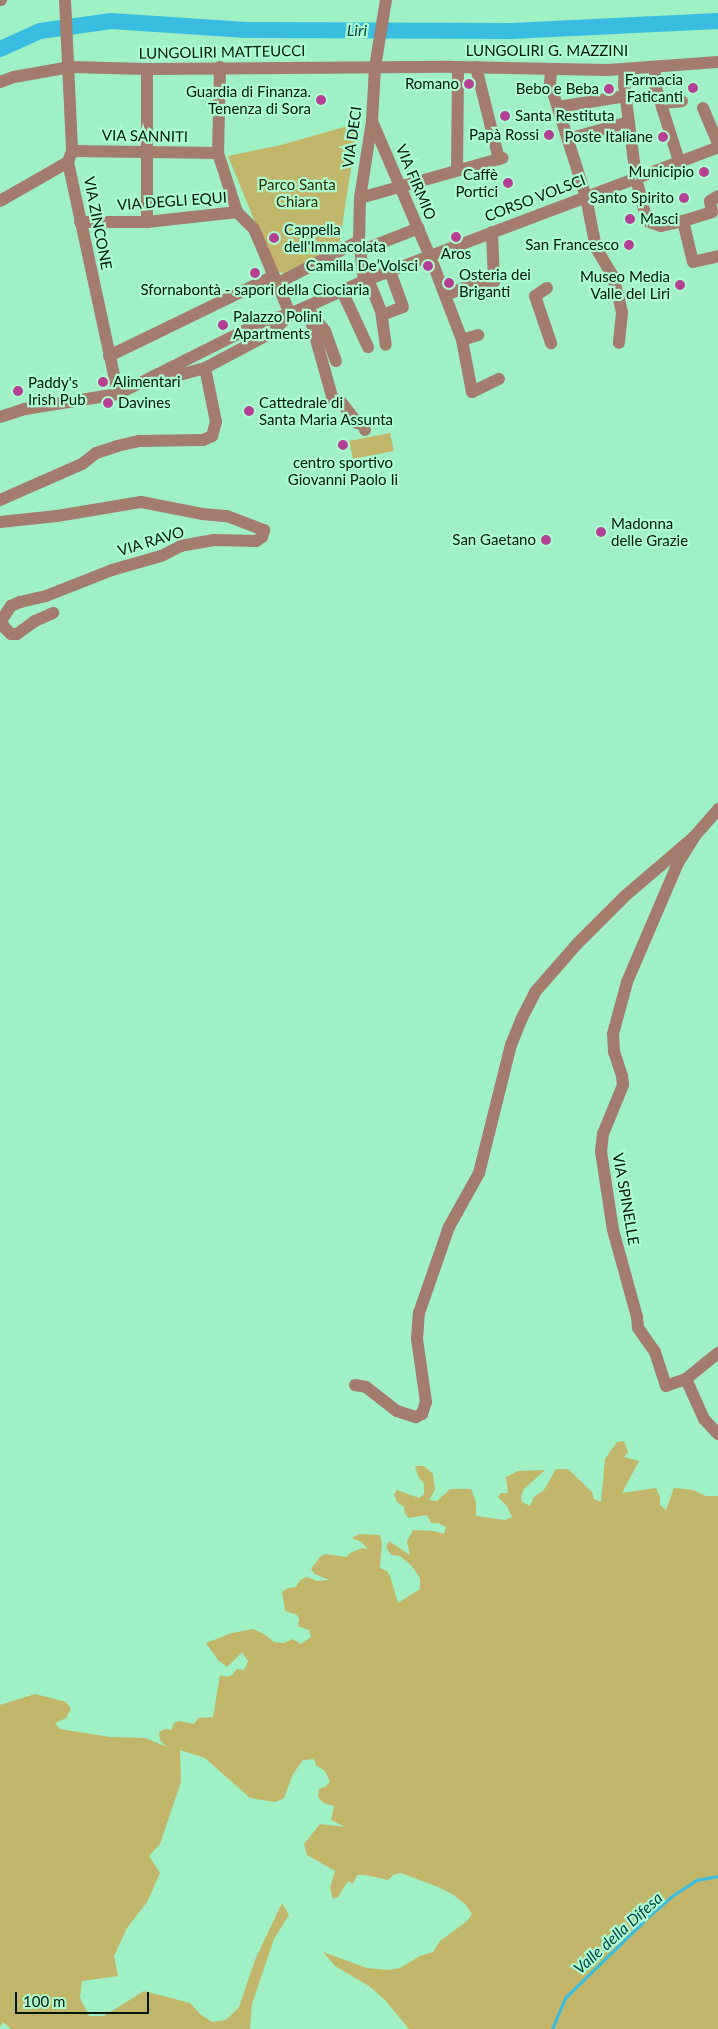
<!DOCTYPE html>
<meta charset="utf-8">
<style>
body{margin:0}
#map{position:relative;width:718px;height:2029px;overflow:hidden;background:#9ff0c4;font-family:Lato,sans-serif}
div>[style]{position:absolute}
.green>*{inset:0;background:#c2b66a}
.stream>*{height:2.5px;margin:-1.25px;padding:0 1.25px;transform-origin:1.25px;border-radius:1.25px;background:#38bcdf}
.river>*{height:16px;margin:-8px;padding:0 8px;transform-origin:8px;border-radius:8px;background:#38bcdf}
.minor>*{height:12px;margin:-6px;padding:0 6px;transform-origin:6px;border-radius:6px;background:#a47c6e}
.dots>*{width:14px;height:14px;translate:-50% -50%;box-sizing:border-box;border:2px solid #acfed1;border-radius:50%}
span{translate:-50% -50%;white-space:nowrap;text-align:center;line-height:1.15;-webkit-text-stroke:4.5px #acfed1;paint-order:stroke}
.street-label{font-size:15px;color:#00160b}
.poi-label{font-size:15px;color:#00160b}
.right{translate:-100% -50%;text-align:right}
.left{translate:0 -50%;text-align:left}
.park-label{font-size:15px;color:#322b00}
.water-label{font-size:16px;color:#003c4a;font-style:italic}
.scale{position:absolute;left:15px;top:1992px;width:134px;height:22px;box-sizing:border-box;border:2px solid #00160b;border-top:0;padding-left:6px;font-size:15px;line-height:18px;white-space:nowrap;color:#00160b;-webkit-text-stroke:4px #acfed1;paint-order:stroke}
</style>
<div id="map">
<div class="green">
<i style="clip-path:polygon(358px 123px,339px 246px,284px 273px,279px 272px,274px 268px,228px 156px,281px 145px)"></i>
<i style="clip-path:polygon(390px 433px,394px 451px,353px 459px,349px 441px)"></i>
<i style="clip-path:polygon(624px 1441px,628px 1452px,624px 1457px,639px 1461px,622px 1493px,656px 1488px,660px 1497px,660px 1505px,666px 1510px,674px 1488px,693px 1490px,706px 1496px,718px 1496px,718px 2029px,409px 2029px,385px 2000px,369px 1986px,335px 1966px,323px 1952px,367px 1968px,388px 1970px,400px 1968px,420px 1956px,433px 1952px,440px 1941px,467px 1921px,472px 1914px,465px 1904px,452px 1894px,438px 1887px,401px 1873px,393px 1875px,388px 1880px,365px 1875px,357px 1875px,353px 1884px,348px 1881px,338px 1897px,333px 1899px,330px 1888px,335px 1871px,307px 1855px,304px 1844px,320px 1824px,345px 1827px,331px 1820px,334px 1806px,324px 1803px,318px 1797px,319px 1789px,325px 1787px,330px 1782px,325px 1771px,316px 1765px,314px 1759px,303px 1760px,293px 1774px,284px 1798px,275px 1802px,250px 1798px,205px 1758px,180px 1750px,181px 1782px,160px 1844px,149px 1856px,160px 1873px,147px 1902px,127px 1928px,114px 1956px,118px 1976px,82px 1981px,80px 1998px,89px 2016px,104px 2016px,144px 1991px,190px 2003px,200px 2014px,212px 2022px,226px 2020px,239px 2007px,255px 1960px,282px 1903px,289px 1915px,274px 1939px,252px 2004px,250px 2029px,11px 2029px,3px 2022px,0 2027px,0 1705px,35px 1694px,47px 1697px,66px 1702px,71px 1709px,66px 1718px,55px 1723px,60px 1729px,110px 1737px,145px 1738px,167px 1747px,160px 1740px,159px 1732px,165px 1729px,172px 1730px,173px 1724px,179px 1721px,194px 1724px,198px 1718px,213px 1717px,220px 1675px,227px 1677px,232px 1675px,237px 1669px,244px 1670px,248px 1661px,242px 1652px,227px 1667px,218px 1660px,206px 1643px,232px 1633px,253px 1629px,264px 1634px,274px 1642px,284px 1643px,293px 1639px,301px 1644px,311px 1637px,309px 1630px,298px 1626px,299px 1619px,297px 1615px,285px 1611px,282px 1592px,288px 1588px,296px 1587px,300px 1580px,307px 1577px,317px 1581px,329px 1580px,315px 1574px,311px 1569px,320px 1557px,325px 1554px,347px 1557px,350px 1553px,362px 1548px,368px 1549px,361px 1542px,352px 1538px,359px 1534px,380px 1535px,382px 1543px,380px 1568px,387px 1571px,390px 1576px,398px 1603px,420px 1589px,420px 1578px,411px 1565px,400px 1556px,391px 1555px,386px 1547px,389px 1541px,410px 1555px,407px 1541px,413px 1530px,434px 1531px,444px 1534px,446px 1527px,438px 1523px,431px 1523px,427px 1515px,409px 1518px,405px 1514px,404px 1507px,397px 1502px,394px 1494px,397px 1490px,419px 1498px,424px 1494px,424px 1484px,418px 1476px,415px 1466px,424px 1466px,433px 1474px,435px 1490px,429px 1500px,437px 1501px,450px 1489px,471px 1489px,476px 1502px,476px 1516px,505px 1520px,512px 1517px,507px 1506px,498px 1497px,501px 1493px,508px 1493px,506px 1477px,518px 1471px,545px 1470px,524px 1489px,521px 1496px,522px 1502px,530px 1506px,534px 1497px,544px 1490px,556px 1469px,568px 1469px,592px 1492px,594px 1499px,601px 1502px,605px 1459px,617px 1442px)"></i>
</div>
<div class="stream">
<i style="left:552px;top:2029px;width:34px;rotate:-67deg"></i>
<i style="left:565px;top:1998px;width:116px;rotate:-44.3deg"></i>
<i style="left:648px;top:1917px;width:32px;rotate:-41deg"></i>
<i style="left:672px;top:1896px;width:30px;rotate:-33deg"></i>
<i style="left:697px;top:1880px;width:21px;rotate:-11deg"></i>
</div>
<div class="river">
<i style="left:0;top:49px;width:44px;rotate:-24.2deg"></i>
<i style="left:40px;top:31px;width:72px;rotate:-8deg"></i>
<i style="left:111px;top:21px;width:135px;rotate:3.8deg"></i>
<i style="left:246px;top:30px;width:266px;rotate:0.2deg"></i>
<i style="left:512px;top:31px;width:206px;rotate:-2.8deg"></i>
</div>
<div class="minor">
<i style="left:0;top:0;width:1px"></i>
<i style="left:65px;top:0;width:151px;rotate:87.3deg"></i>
<i style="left:72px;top:151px;width:12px;rotate:110deg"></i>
<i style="left:68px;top:162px;width:237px;rotate:77.8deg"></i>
<i style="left:220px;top:67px;width:86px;rotate:91.3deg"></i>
<i style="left:218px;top:153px;width:62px;rotate:72.1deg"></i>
<i style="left:237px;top:212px;width:24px;rotate:45deg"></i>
<i style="left:254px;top:229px;width:92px;rotate:67deg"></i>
<i style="left:476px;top:67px;width:95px;rotate:76deg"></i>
<i style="left:655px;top:67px;width:18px;rotate:90deg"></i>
<i style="left:655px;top:85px;width:80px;rotate:72.5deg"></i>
<i style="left:147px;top:69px;width:153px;rotate:90deg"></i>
<i style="left:625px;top:69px;width:15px;rotate:94deg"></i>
<i style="left:624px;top:84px;width:95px;rotate:82.7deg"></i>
<i style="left:636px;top:178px;width:44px;rotate:75.7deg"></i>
<i style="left:647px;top:221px;width:15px;rotate:20deg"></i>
<i style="left:661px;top:226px;width:23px;rotate:-13deg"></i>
<i style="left:683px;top:221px;width:42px;rotate:76.3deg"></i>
<i style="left:693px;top:262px;width:26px;rotate:-13deg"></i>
<i style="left:551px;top:70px;width:13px;rotate:94deg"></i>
<i style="left:550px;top:83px;width:120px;rotate:72.5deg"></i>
<i style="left:586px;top:197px;width:52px;rotate:78.9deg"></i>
<i style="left:596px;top:248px;width:31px;rotate:59deg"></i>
<i style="left:612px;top:275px;width:21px;rotate:73deg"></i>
<i style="left:618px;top:295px;width:18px;rotate:77deg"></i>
<i style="left:622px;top:313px;width:30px;rotate:96deg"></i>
<i style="left:0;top:82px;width:15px;rotate:-20deg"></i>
<i style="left:14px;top:77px;width:57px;rotate:-10.1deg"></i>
<i style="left:70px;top:67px;width:77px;rotate:1.5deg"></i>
<i style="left:147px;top:69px;width:305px;rotate:-0.4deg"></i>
<i style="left:452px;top:67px;width:156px;rotate:1.1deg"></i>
<i style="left:608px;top:70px;width:110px;rotate:-4.2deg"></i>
<i style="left:661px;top:103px;width:21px;rotate:-5deg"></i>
<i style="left:558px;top:107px;width:69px;rotate:-9.2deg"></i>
<i style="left:703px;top:108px;width:39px;rotate:67deg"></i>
<i style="left:372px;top:121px;width:147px;rotate:66.8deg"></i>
<i style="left:430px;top:256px;width:90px;rotate:69.1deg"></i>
<i style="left:462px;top:340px;width:53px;rotate:79.1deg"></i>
<i style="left:472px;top:392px;width:30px;rotate:-26deg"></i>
<i style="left:568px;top:139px;width:63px;rotate:-15.6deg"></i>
<i style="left:72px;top:151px;width:146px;rotate:0.8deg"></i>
<i style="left:457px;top:170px;width:103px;rotate:-89.4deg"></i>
<i style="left:360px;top:198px;width:148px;rotate:-15.7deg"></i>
<i style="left:0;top:201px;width:78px;rotate:-29.8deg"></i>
<i style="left:683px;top:221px;width:30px;rotate:-17deg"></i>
<i style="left:712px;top:212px;width:11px;rotate:-100deg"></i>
<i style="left:710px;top:201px;width:9px;rotate:-32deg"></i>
<i style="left:80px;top:222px;width:67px"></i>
<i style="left:147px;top:222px;width:91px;rotate:-6.3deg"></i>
<i style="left:360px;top:251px;width:63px;rotate:-21.3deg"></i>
<i style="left:368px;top:279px;width:35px;rotate:68deg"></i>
<i style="left:381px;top:311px;width:34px;rotate:82deg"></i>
<i style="left:364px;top:281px;width:40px;rotate:-97.1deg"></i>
<i style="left:359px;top:241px;width:43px;rotate:-88.7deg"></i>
<i style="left:360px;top:198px;width:78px;rotate:-81.1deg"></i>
<i style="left:372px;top:121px;width:54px;rotate:-86.8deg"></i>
<i style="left:375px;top:67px;width:68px;rotate:-80.7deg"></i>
<i style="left:278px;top:283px;width:91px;rotate:-27.4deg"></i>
<i style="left:547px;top:288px;width:14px;rotate:146deg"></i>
<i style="left:535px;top:296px;width:50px;rotate:71.2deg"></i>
<i style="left:342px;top:291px;width:62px;rotate:65.1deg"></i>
<i style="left:445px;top:295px;width:32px;rotate:-20deg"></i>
<i style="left:475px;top:284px;width:19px;rotate:-6deg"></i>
<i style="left:494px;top:282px;width:50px;rotate:-92.3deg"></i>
<i style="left:307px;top:307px;width:97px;rotate:74.4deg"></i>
<i style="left:333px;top:400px;width:9px;rotate:18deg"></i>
<i style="left:342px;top:403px;width:25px;rotate:53deg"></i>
<i style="left:357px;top:423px;width:7px;rotate:16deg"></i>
<i style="left:364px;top:425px;width:5px;rotate:79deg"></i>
<i style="left:311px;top:313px;width:23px;rotate:52deg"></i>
<i style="left:325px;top:331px;width:32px;rotate:70deg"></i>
<i style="left:382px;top:315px;width:22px;rotate:-21deg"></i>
<i style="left:403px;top:307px;width:38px;rotate:-110deg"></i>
<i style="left:462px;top:340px;width:17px;rotate:-17deg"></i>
<i style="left:109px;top:356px;width:183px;rotate:-25.9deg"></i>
<i style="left:150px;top:383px;width:57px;rotate:-15.3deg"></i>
<i style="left:205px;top:368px;width:77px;rotate:-27.9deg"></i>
<i style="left:273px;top:332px;width:25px;rotate:-47deg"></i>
<i style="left:0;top:417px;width:26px;rotate:-18deg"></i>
<i style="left:25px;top:409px;width:94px;rotate:-9.2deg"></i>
<i style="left:118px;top:394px;width:163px;rotate:-26.6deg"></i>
<i style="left:264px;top:321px;width:27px;rotate:-15deg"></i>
<i style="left:290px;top:314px;width:81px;rotate:-24deg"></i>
<i style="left:364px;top:281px;width:379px;rotate:-20.7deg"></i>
<i style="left:0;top:500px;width:90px;rotate:-23.7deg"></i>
<i style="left:82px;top:464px;width:18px;rotate:-38deg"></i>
<i style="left:96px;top:453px;width:22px;rotate:-18deg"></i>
<i style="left:117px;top:446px;width:23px;rotate:-13deg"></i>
<i style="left:139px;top:441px;width:64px;rotate:-0.9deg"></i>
<i style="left:203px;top:440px;width:10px;rotate:-24deg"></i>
<i style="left:212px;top:436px;width:15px;rotate:-74deg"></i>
<i style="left:216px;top:422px;width:55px;rotate:-101.5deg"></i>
<i style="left:0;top:522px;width:57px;rotate:-6deg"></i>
<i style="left:57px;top:516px;width:85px;rotate:-9.5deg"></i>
<i style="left:141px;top:502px;width:62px;rotate:11.1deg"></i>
<i style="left:202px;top:514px;width:25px;rotate:5deg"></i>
<i style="left:227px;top:516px;width:40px;rotate:21deg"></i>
<i style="left:264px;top:530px;width:7px;rotate:106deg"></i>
<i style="left:262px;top:537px;width:7px;rotate:146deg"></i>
<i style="left:256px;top:541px;width:42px;rotate:-178.6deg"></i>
<i style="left:214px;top:540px;width:34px;rotate:170deg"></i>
<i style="left:181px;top:546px;width:22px;rotate:153deg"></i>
<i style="left:161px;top:556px;width:51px;rotate:164.1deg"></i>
<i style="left:112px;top:570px;width:71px;rotate:158.5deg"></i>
<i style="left:46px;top:596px;width:27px;rotate:167deg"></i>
<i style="left:20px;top:602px;width:10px;rotate:156deg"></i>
<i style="left:11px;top:606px;width:18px;rotate:124deg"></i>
<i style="left:1px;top:621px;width:8px;rotate:60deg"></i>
<i style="left:5px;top:628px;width:8px;rotate:45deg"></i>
<i style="left:11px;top:634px;width:6px"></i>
<i style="left:17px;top:634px;width:22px;rotate:-36deg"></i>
<i style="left:35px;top:621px;width:20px;rotate:-24deg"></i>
<i style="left:718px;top:1353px;width:41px;rotate:140.9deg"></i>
<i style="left:686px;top:1379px;width:44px;rotate:65.8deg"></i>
<i style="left:704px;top:1419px;width:21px;rotate:47deg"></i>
<i style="left:686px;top:1379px;width:21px;rotate:161deg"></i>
<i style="left:666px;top:1386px;width:36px;rotate:-108deg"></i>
<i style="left:655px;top:1352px;width:29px;rotate:-125deg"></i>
<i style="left:638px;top:1328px;width:11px;rotate:-95deg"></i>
<i style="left:637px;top:1317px;width:90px;rotate:-105.4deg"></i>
<i style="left:613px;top:1230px;width:79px;rotate:-98.7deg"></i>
<i style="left:601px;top:1152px;width:18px;rotate:-84deg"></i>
<i style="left:603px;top:1134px;width:53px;rotate:-67.8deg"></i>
<i style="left:623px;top:1085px;width:9px;rotate:-96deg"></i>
<i style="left:622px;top:1076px;width:25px;rotate:-108deg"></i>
<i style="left:614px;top:1052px;width:18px;rotate:-93deg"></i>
<i style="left:613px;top:1034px;width:54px;rotate:-74.9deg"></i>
<i style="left:627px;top:982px;width:129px;rotate:-66.8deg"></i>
<i style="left:678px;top:863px;width:31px;rotate:-58deg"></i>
<i style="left:694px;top:837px;width:37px;rotate:-49deg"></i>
<i style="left:355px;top:1385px;width:11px;rotate:10deg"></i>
<i style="left:366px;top:1387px;width:39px;rotate:38deg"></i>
<i style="left:397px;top:1411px;width:20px;rotate:18deg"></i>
<i style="left:416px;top:1417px;width:7px;rotate:-27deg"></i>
<i style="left:422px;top:1414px;width:13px;rotate:-72deg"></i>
<i style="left:426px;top:1402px;width:64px;rotate:-98.1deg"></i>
<i style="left:417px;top:1339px;width:26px;rotate:-86deg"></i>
<i style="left:419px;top:1313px;width:91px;rotate:-70.8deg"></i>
<i style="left:449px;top:1227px;width:62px;rotate:-60.9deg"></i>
<i style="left:479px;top:1173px;width:132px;rotate:-76deg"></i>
<i style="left:511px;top:1045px;width:29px;rotate:-68deg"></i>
<i style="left:522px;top:1018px;width:29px;rotate:-63deg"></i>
<i style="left:535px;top:992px;width:64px;rotate:-48.8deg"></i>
<i style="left:577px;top:944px;width:68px;rotate:-45deg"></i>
<i style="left:625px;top:896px;width:91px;rotate:-40.5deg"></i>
</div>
<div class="dots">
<i style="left:469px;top:84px;background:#b53f95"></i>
<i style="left:693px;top:88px;background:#b53f95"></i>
<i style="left:609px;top:89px;background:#b53f95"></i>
<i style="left:321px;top:100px;background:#b53f95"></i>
<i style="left:505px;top:116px;background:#b53f95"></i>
<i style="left:549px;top:135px;background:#b53f95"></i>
<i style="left:663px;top:137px;background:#b53f95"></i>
<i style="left:704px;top:172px;background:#b53f95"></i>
<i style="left:508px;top:183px;background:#b53f95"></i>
<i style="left:684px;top:198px;background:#b53f95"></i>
<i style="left:630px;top:219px;background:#b53f95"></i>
<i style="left:456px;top:237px;background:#b53f95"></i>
<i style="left:274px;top:238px;background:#b53f95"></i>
<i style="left:629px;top:245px;background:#b53f95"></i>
<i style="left:428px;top:266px;background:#b53f95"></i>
<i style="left:255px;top:273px;background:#b53f95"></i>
<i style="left:449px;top:283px;background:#b53f95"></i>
<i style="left:680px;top:285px;background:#b53f95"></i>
<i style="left:223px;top:325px;background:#b53f95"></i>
<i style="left:103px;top:382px;background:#b53f95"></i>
<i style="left:18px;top:391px;background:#b53f95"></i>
<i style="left:108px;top:403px;background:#b53f95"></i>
<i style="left:249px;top:411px;background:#b53f95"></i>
<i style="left:343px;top:445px;background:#b53f95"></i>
<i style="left:601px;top:532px;background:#b53f95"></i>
<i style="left:546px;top:540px;background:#b53f95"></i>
</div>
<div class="street-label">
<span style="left:547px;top:51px">LUNGOLIRI G. MAZZINI</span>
<span style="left:222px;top:52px;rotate:-1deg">LUNGOLIRI MATTEUCCI</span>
<span style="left:145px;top:136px;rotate:1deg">VIA SANNITI</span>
<span style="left:352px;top:137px;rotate:-82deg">VIA DECI</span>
<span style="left:416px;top:182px;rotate:67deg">VIA FIRMIO</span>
<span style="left:535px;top:198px;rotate:-21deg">CORSO VOLSCI</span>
<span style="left:172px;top:201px;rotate:-4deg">VIA DEGLI EQUI</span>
<span style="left:98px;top:223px;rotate:79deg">VIA ZINCONE</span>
<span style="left:151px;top:541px;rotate:-17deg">VIA RAVO</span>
<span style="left:626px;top:1199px;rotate:80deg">VIA SPINELLE</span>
</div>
<div class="poi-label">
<span class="right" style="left:683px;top:88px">Farmacia<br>Faticanti</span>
<span class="right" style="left:459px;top:84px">Romano</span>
<span class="right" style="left:599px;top:89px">Bebo e Beba</span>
<span class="right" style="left:311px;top:100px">Guardia di Finanza.<br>Tenenza di Sora</span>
<span class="left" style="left:515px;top:116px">Santa Restituta</span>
<span class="right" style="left:539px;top:135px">Papà Rossi</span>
<span class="right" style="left:653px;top:137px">Poste Italiane</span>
<span class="right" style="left:694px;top:172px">Municipio</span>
<span class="right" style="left:498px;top:183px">Caffè<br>Portici</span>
<span class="right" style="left:674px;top:198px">Santo Spirito</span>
<span class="left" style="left:640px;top:219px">Masci</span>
<span class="left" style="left:284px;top:238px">Cappella<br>dell'Immacolata</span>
<span class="right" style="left:619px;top:245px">San Francesco</span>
<span style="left:456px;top:254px">Aros</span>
<span class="right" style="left:418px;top:266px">Camilla De’Volsci</span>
<span class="left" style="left:459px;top:283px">Osteria dei<br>Briganti</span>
<span class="right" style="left:670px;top:285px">Museo Media<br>Valle del Liri</span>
<span style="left:255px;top:290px">Sfornabontà - sapori della Ciociaria</span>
<span class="left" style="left:233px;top:325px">Palazzo Polini<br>Apartments</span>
<span class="left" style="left:28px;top:391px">Paddy's<br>Irish Pub</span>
<span class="left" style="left:113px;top:382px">Alimentari</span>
<span class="left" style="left:259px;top:411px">Cattedrale di<br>Santa Maria Assunta</span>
<span class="left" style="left:118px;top:403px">Davines</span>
<span style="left:343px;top:471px">centro sportivo<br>Giovanni Paolo Ii</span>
<span class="left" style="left:611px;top:532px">Madonna<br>delle Grazie</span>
<span class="right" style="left:536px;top:540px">San Gaetano</span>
</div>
<div class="park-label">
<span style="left:297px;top:193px">Parco Santa<br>Chiara</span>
</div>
<div class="water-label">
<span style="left:357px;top:30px">Liri</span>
<span style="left:618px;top:1933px;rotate:-42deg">Valle della Difesa</span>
</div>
<div class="scale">100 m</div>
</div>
